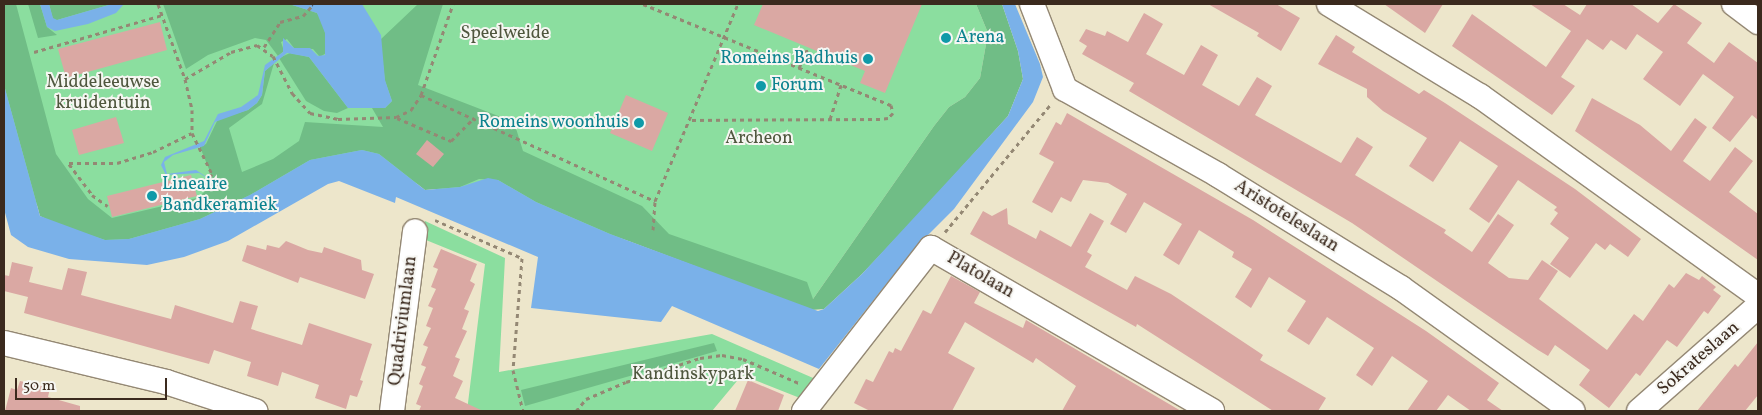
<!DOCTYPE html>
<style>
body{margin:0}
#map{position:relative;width:1762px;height:415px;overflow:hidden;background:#ede6cb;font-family:Vollkorn,serif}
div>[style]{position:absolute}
.green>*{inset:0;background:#8bde9f}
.forest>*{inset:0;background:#70bd86}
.water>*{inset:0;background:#7ab1e9}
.ferry>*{height:1px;margin-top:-0.5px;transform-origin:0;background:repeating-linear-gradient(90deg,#515965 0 6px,transparent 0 11px)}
.building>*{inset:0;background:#daa8a3}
.path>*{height:3px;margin-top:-1.5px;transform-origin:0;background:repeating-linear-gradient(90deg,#948874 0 4px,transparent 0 8px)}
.roads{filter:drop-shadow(1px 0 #948874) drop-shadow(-1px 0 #948874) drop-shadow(0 1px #948874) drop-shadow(0 -1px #948874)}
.minor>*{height:24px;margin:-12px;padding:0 12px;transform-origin:12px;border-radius:12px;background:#fff}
.dots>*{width:14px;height:14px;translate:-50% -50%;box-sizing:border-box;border:2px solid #f6f6f2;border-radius:50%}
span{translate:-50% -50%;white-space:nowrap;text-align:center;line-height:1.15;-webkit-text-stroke:4px #f6f6f2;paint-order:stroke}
.park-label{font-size:18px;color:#4f573e}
.culture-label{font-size:18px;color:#0d838f}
.left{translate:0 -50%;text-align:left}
.right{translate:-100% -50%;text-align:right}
.street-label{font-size:18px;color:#3b2a1e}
.frame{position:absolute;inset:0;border:5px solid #3b2a1e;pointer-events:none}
.scale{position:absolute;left:15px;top:378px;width:152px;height:22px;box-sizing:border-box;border:2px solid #3b2a1e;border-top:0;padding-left:6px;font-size:15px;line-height:18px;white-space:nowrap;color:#3b2a1e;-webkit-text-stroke:4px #f6f6f2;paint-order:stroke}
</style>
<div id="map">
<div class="green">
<i style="clip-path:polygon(4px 4px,976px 4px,988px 33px,980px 78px,965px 97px,949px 107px,934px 126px,813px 299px,660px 249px,344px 164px,186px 244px,69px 241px,4px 167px)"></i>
<i style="clip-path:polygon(425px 221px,505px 258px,499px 372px,712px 334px,820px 381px,805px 400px,742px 375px,712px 411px,467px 411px,485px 264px,421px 238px)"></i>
</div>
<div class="forest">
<i style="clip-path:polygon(4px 4px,16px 4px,56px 154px,88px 199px,112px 218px,197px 198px,208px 189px,211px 181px,215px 184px,200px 147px,206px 144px,218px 119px,248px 110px,257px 103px,262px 95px,265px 71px,274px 63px,262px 104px,229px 128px,242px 172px,273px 159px,299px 141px,305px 122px,383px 127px,372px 108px,385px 108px,392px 101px,385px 81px,380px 40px,418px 4px,443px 4px,418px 85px,514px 122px,523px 151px,642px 206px,669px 234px,807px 282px,813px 299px,934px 126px,949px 107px,965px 97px,980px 78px,988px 33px,976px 4px,1002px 4px,1018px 51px,1023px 79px,1008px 116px,918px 215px,862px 274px,824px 309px,811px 310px,610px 234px,536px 202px,498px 180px,479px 179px,460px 187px,425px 190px,379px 154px,362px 150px,310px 160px,250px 195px,200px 219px,129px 239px,105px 240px,56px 224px,40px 216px,4px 85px)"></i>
<i style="clip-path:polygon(28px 4px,40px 4px,47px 27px,57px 35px,38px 38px)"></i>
<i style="clip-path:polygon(49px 4px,112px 4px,57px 20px,53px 19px)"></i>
<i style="clip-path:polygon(163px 4px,289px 4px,302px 8px,317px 13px,322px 21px,327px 40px,326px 53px,320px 57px,313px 49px,294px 48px,287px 39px,281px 42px,284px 51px,278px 56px,266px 40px,255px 38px,208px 55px,186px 69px)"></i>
<i style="clip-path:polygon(290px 53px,309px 57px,348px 108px,337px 113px,324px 111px,306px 101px,279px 58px)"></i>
<i style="clip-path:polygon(714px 343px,717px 351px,525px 406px,521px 390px)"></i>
</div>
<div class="water">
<i style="clip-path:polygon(40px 4px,49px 4px,53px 18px,57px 20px,112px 4px,124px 4px,116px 13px,88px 24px,55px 31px,47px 27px)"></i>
<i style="clip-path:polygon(289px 4px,362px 4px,381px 35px,385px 80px,392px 101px,385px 108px,348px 108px,309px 57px,287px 53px,265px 71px,262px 95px,257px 103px,248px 110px,215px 122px,204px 146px,173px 155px,164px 162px,167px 174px,196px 170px,217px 184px,199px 173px,166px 175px,161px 165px,165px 157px,204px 141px,218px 114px,241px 107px,258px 95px,265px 65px,283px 52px,283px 38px,294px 48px,310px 48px,318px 56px,325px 55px,325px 33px,317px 13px)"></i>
<i style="clip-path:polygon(1002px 4px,1015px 4px,1040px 64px,1043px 77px,1033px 102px,954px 209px,914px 249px,819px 369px,672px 306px,661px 322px,531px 308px,538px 257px,396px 197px,395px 203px,339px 181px,328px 184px,228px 241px,184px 257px,147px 265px,69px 259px,28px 247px,11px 235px,4px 209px,4px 85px,40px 216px,105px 240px,129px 239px,200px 219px,250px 195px,310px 160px,362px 150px,379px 154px,425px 190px,460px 187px,488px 178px,498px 180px,536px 202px,610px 234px,818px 311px,824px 309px,862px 274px,1008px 116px,1023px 79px,1018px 51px)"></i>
</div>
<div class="ferry">
<i style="left:312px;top:6px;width:2px;rotate:-63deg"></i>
</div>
<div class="building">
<i style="clip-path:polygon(763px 4px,922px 4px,885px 93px,860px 83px,865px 71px,754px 25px)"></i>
<i style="clip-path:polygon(1208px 4px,1276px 4px,1300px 18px,1281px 51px,1257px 36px,1259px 33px)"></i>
<i style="clip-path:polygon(1384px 4px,1443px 4px,1425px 33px)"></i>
<i style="clip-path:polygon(1530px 4px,1563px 4px,1580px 15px,1587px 4px,1631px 4px,1658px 23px,1674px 4px,1702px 23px,1687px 43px,1714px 63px,1729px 42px,1758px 63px,1758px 120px,1752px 115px,1730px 142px,1712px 128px,1734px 97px,1703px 74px,1680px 106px,1643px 79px,1663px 52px,1637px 34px,1626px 50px,1611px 40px,1603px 50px,1587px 39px,1561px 77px,1575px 86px,1552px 115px,1452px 46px,1472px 14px,1546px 67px,1571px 31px)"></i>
<i style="clip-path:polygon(1144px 13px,1163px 24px,1146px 54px,1184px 75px,1201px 45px,1218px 55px,1202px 85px,1239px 106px,1257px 77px,1272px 86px,1255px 115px,1341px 163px,1357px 137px,1373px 147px,1355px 175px,1446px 230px,1444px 233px,1472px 252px,1498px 214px,1514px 225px,1488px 263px,1509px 278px,1528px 280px,1542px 260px,1558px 271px,1539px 299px,1607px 350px,1634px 314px,1643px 321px,1669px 284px,1674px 288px,1686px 273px,1699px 280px,1702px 276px,1716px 287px,1713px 290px,1721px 296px,1708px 314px,1704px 311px,1677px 347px,1667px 340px,1640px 376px,1636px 373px,1609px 408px,1579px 385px,1590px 370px,1555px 345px,1548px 356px,1538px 350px,1352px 223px,1129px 91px,1134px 83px,1082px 54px,1087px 46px,1079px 41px,1086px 29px,1105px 36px,1107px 31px,1128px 42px)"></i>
<i style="clip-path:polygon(160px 22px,167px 50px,66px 78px,58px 49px)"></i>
<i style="clip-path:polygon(1336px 35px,1355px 47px,1352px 52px,1419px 94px,1424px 90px,1445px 103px,1575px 189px,1641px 239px,1628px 257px,1610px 244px,1605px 250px,1596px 243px,1570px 278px,1550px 264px,1569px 238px,1550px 224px,1558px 213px,1554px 210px,1557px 207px,1518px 180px,1489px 223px,1469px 209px,1498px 166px,1460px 141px,1433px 182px,1409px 166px,1427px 138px,1383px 111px,1367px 97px,1367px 89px,1318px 64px)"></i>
<i style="clip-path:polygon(626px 95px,668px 113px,652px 151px,610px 133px)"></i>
<i style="clip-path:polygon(1592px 98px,1640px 125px,1671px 151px,1695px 118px,1707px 127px,1683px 161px,1710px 181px,1735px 147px,1753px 161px,1729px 192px,1758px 214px,1758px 260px,1575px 131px)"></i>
<i style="clip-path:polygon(1067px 113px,1253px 220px,1426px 331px,1499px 383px,1487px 400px,1503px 411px,1471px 411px,1448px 395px,1436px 411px,1407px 411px,1428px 381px,1392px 356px,1372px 386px,1356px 375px,1374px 348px,1327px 317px,1309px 345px,1287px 331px,1306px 301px,1269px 277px,1251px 308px,1235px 297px,1252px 269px,1232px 257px,1234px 252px,1199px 230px,1179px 265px,1163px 255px,1182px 224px,1144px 202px,1126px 233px,1110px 224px,1127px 194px,1108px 183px,1083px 180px,1071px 202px,1061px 197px,1052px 213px,1032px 202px,1054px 162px,1039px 154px,1056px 122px,1061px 125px)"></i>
<i style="clip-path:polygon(116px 117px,124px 143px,79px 155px,72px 130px)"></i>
<i style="clip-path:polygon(427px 140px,444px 154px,433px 167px,416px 154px)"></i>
<i style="clip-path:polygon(191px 175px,197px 196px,112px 217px,107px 196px)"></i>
<i style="clip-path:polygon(1007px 208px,1008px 224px,1036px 239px,1040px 230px,1071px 247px,1090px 213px,1104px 221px,1087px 252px,1092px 255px,1085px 267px,1127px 290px,1135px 276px,1171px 294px,1263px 355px,1260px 360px,1326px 398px,1318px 411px,1273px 411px,1137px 324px,1136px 327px,970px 234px,983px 211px,992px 216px)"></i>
<i style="clip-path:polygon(286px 241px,308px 250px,322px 253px,324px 247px,361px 260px,362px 270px,374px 274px,365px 299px,300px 277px,298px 283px,242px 261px,247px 245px,266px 250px,267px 245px,279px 248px)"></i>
<i style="clip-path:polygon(441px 249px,477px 264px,470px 281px,475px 284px,464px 309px,469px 311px,462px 329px,467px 331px,455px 357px,460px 359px,453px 376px,463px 381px,455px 398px,483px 411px,419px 411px,421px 406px,416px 404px,423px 386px,419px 384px,426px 367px,421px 365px,428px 347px,423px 345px,431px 328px,426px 326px,433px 308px,428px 306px,436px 289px,431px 287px,438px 269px,433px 267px)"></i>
<i style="clip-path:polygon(12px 262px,33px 267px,29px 282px,62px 290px,68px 268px,87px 272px,81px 295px,171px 319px,175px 305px,233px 323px,240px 301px,258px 306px,251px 329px,302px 345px,309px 323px,372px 344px,360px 380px,363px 381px,357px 397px,350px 395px,346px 409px,315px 398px,319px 385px,282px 372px,278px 386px,247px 376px,251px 362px,214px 350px,209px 364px,24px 313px,28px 297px,4px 291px,4px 275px,9px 276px)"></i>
<i style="clip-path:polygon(951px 276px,980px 292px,974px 303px,1023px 328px,1026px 320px,1181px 411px,1062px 411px,1076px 386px,1036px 358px,1033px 363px,965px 322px,948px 353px,975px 368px,952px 411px,870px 411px,854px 403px,866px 379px,873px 382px,889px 351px,893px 353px,895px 348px,901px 351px,923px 310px,931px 314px)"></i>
<i style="clip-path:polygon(1758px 342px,1758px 395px,1745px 411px,1697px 411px,1735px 364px,1738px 367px)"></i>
<i style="clip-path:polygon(748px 380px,784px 395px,778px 411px,735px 411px)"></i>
<i style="clip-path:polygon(20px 381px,50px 388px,48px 397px,80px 406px,80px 411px,5px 411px,11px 388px,17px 390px)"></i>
</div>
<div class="path">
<i style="left:158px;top:4px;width:80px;rotate:70.2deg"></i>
<i style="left:185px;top:79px;width:32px;rotate:77deg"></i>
<i style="left:192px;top:110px;width:23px;rotate:90deg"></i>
<i style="left:192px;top:133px;width:46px;rotate:64deg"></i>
<i style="left:212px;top:174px;width:16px;rotate:128deg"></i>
<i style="left:202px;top:187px;width:7px;rotate:164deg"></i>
<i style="left:643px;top:4px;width:268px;rotate:22.2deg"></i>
<i style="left:891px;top:105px;width:8px;rotate:76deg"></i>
<i style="left:893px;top:113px;width:7px;rotate:135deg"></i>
<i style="left:888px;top:118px;width:8px;rotate:173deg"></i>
<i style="left:880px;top:119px;width:191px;rotate:179.7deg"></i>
<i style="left:264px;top:47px;width:30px;rotate:-57deg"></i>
<i style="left:280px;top:22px;width:24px;rotate:-15deg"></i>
<i style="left:303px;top:16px;width:13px;rotate:-48deg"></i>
<i style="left:34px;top:52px;width:133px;rotate:-16.1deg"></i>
<i style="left:799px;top:68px;width:22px;rotate:-66deg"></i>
<i style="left:185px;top:79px;width:53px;rotate:-30.4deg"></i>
<i style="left:231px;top:52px;width:27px;rotate:-15deg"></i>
<i style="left:257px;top:45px;width:19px;rotate:35deg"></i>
<i style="left:273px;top:56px;width:42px;rotate:62.8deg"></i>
<i style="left:292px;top:93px;width:27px;rotate:48deg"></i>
<i style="left:310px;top:113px;width:29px;rotate:12deg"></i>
<i style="left:338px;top:119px;width:58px;rotate:-2deg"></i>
<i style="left:396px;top:117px;width:17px;rotate:-25deg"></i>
<i style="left:411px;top:110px;width:18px;rotate:-56deg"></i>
<i style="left:421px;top:95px;width:96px;rotate:-70.6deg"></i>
<i style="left:421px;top:95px;width:257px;rotate:24.4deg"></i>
<i style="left:397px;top:118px;width:59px;rotate:23.1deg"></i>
<i style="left:451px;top:141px;width:33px;rotate:-45deg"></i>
<i style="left:830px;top:119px;width:36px;rotate:-72deg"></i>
<i style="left:69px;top:163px;width:48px"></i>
<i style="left:117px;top:163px;width:38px;rotate:-17deg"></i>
<i style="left:153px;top:152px;width:43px;rotate:-26deg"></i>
<i style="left:69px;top:164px;width:39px;rotate:53deg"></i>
<i style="left:92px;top:195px;width:19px;rotate:35deg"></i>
<i style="left:435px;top:220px;width:95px;rotate:23.6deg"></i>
<i style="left:522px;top:258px;width:112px;rotate:94.6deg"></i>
<i style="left:513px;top:370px;width:42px;rotate:76.3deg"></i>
<i style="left:653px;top:230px;width:29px;rotate:-86deg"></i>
<i style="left:655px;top:201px;width:214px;rotate:-67.2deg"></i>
<i style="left:945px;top:232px;width:166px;rotate:-50.4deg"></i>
<i style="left:576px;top:411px;width:16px;rotate:-50deg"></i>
<i style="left:586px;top:399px;width:43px;rotate:-23deg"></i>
<i style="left:626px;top:382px;width:78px;rotate:-18deg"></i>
<i style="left:700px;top:358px;width:22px;rotate:-8deg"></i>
<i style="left:722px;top:355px;width:21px;rotate:11deg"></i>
<i style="left:743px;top:359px;width:61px;rotate:23.2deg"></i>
</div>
<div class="roads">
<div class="minor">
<i style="left:1032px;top:4px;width:91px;rotate:68.8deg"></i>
<i style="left:1065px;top:89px;width:176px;rotate:29.3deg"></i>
<i style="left:1218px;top:175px;width:215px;rotate:31.7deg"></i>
<i style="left:1401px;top:288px;width:211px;rotate:35.6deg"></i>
<i style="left:1329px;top:4px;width:177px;rotate:31.4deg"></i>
<i style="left:1480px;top:96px;width:342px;rotate:35.7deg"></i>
<i style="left:1734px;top:4px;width:30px;rotate:37deg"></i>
<i style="left:4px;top:343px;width:167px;rotate:13.5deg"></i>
<i style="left:166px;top:382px;width:94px;rotate:18deg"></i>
<i style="left:392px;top:411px;width:181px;rotate:-82.7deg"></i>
<i style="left:804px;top:411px;width:207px;rotate:-52.1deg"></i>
<i style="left:931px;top:248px;width:325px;rotate:30.1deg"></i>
<i style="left:1639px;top:411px;width:159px;rotate:-41.4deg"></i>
</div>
</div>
<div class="dots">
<i style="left:946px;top:38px;background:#0f9aa8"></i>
<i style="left:868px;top:59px;background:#0f9aa8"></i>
<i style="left:761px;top:86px;background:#0f9aa8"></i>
<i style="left:639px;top:123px;background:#0f9aa8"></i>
<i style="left:152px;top:196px;background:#0f9aa8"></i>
</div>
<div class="park-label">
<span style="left:505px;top:34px">Speelweide</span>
<span style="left:103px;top:94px">Middeleeuwse<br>kruidentuin</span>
<span style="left:759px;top:139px">Archeon</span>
<span style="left:693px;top:375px">Kandinskypark</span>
</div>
<div class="culture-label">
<span class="left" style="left:956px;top:38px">Arena</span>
<span class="right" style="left:858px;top:59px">Romeins Badhuis</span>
<span class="left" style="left:771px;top:86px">Forum</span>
<span class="right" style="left:629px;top:123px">Romeins woonhuis</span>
<span class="left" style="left:162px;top:196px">Lineaire<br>Bandkeramiek</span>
</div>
<div class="street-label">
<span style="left:1286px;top:217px;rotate:32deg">Aristoteleslaan</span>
<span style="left:980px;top:276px;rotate:30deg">Platolaan</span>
<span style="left:404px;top:321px;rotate:-83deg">Quadriviumlaan</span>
<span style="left:1699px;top:359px;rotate:-41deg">Sokrateslaan</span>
</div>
<div class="frame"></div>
<div class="scale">50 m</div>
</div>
